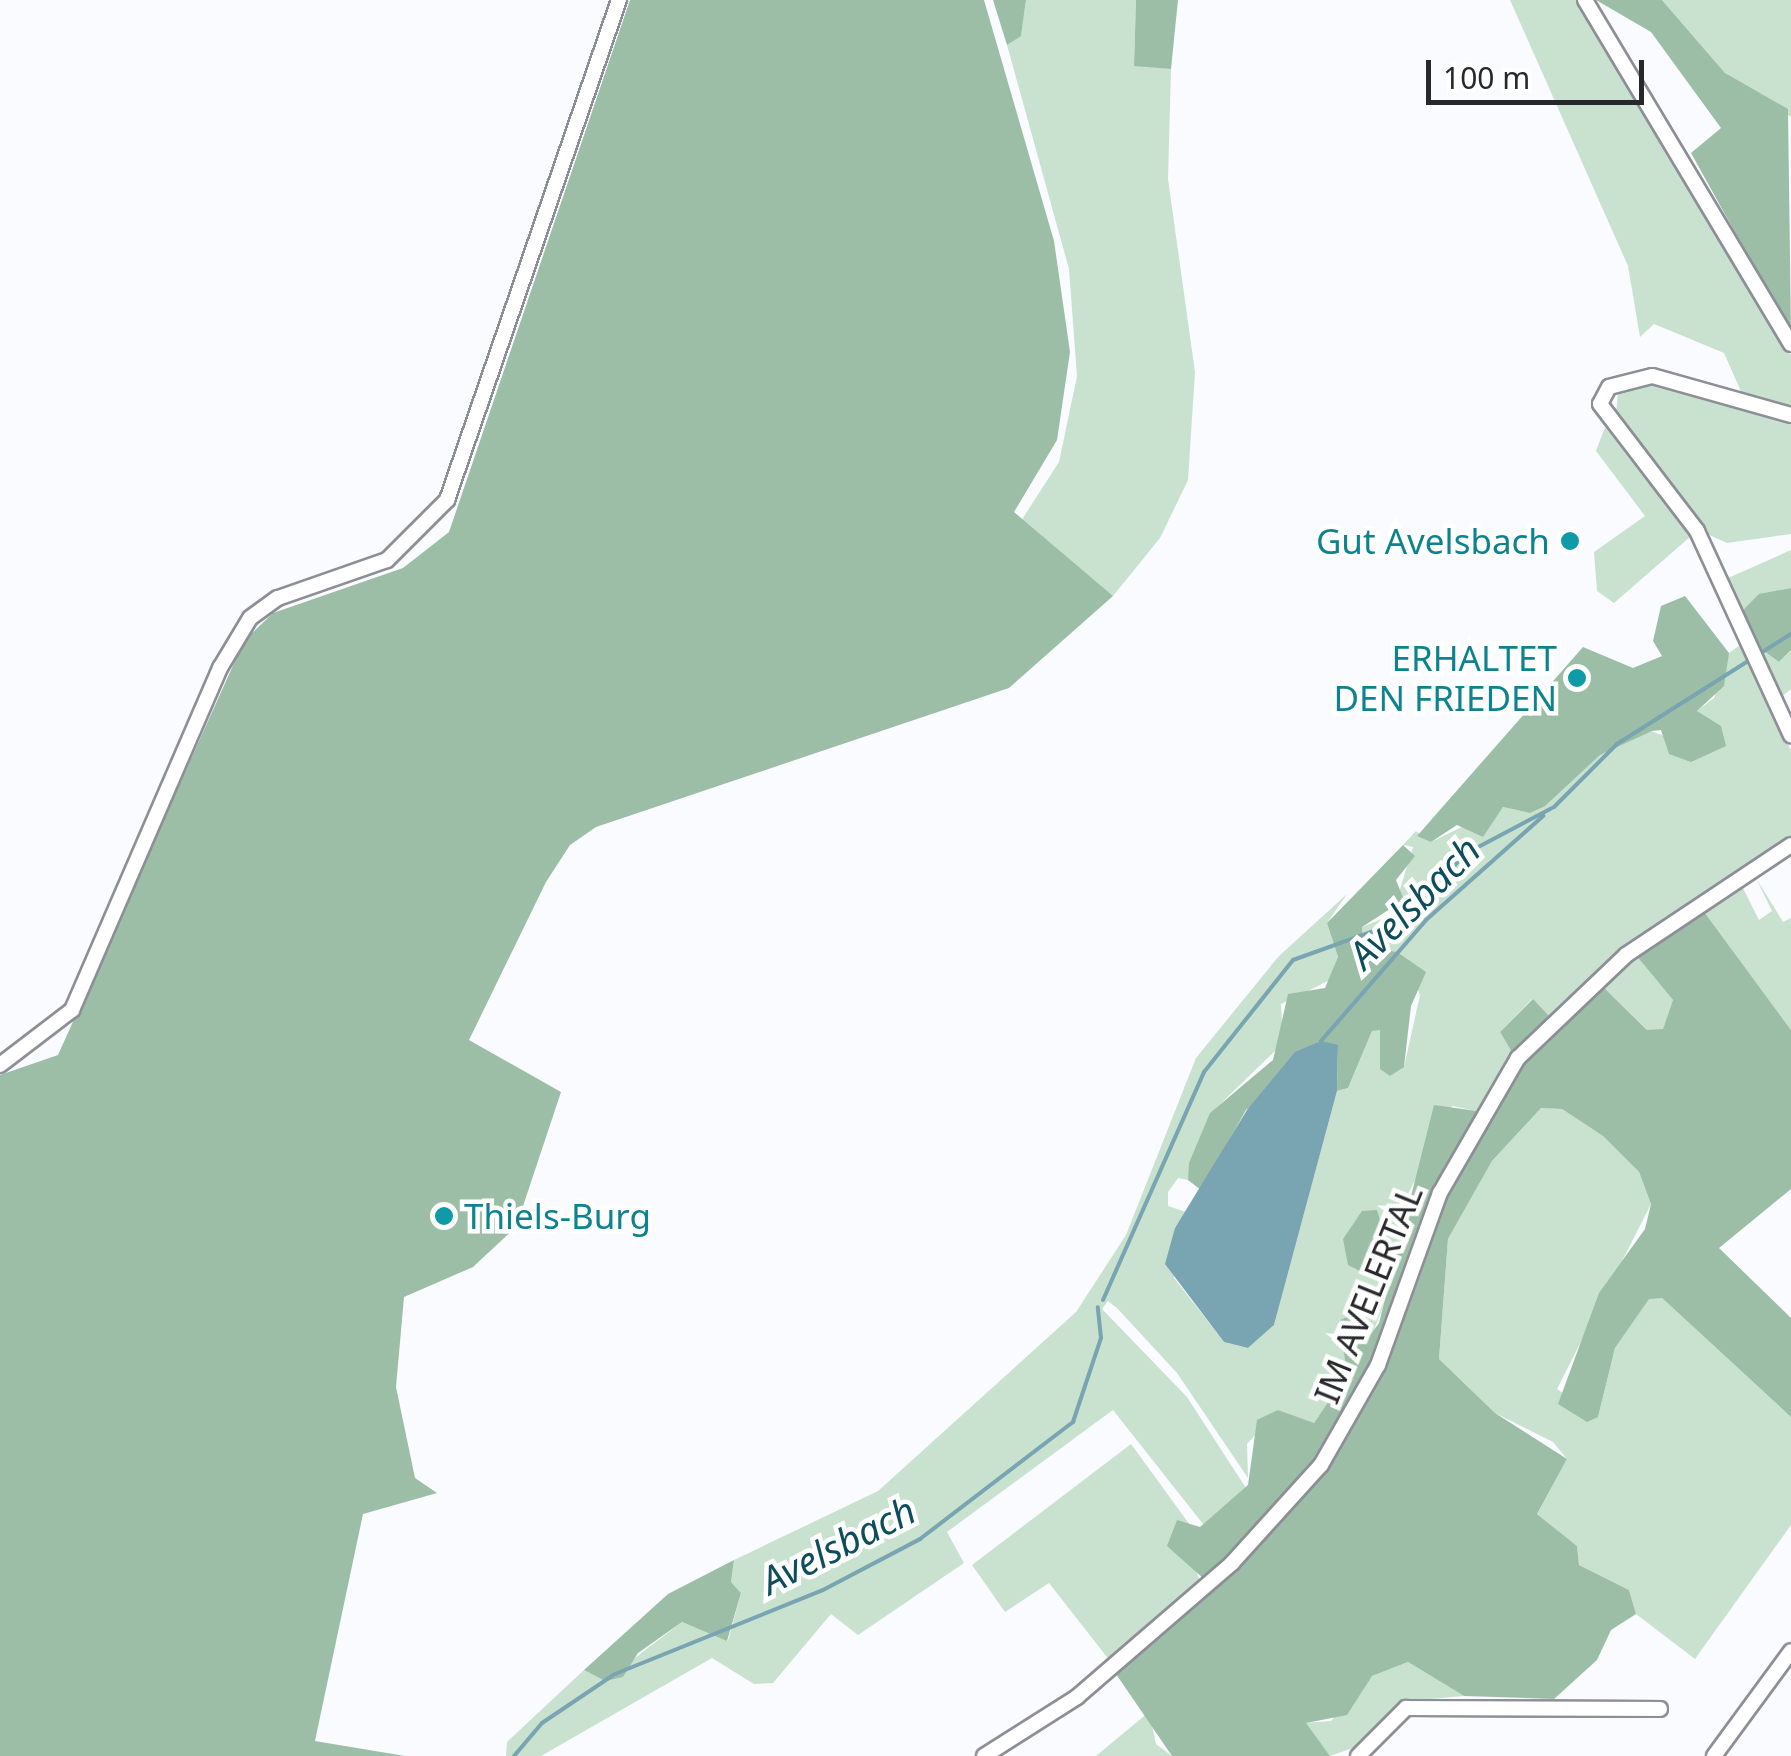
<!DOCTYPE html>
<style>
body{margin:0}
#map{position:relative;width:1791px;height:1756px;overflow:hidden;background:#fafbfe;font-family:"Noto Sans",sans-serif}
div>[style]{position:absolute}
.green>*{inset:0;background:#c8e2cf}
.forest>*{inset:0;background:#9cbea6}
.water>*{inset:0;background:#79a4b2}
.stream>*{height:4px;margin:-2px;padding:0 2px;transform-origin:2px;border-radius:2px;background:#79a4b2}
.roads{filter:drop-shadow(2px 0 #8d8f97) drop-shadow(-2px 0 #8d8f97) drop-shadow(0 2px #8d8f97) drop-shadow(0 -2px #8d8f97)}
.street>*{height:14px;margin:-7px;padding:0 7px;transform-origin:7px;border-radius:7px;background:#fff}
.dots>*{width:28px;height:28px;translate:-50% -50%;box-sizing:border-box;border:5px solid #fff;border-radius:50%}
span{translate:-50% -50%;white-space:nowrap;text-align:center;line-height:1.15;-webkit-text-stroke:9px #fff;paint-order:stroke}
.culture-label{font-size:35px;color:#0d838f}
.right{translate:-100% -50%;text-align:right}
.left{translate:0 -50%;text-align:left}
.street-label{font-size:35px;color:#27282b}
.water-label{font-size:38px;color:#0e4d5c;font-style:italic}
.scale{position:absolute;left:1426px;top:60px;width:218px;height:45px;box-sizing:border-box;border:5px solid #27282b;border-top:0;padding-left:12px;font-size:30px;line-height:35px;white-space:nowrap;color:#27282b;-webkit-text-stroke:8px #fff;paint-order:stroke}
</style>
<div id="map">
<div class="green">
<i style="clip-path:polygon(1026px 0,1136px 0,1134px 65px,1171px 69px,1168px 179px,1195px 372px,1188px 480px,1160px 538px,1113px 596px,1021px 521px,1059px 462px,1077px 376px,1069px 269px,1007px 45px,1021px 35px)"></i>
<i style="clip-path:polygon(1510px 0,1579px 0,1791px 355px,1791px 409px,1743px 396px,1724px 353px,1654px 324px,1640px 337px,1628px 266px)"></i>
<i style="clip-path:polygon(1662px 0,1791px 0,1791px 117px,1725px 73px)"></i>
<i style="clip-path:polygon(1655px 382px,1791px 420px,1791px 534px,1727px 543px,1703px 532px,1616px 414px,1618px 392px)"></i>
<i style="clip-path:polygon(1605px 427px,1690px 537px,1614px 603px,1597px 591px,1594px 552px,1645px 516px,1596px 451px)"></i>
<i style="clip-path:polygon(1791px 550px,1791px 588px,1759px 595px,1741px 612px,1726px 579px)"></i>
<i style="clip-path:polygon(1743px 643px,1791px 751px,1791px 839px,1616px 954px,1549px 1016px,1532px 999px,1500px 1032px,1513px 1054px,1477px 1111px,1452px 1106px,1403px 1204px,1403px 1255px,1372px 1335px,1339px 1321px,1348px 1377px,1313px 1424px,1278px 1410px,1247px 1444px,1248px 1478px,1177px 1373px,1117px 1308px,1108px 1301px,1102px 1309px,1187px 1397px,1246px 1488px,1219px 1517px,1203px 1524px,1113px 1410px,947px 1532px,964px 1563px,858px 1635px,831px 1614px,773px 1683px,754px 1684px,712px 1658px,541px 1756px,506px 1756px,507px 1742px,584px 1670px,605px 1681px,682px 1622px,728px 1641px,741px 1593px,731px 1582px,734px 1560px,878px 1491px,1076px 1312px,1126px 1235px,1196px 1058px,1278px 957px,1347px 894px,1327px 923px,1338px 957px,1330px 980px,1281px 1004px,1283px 1043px,1211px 1113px,1188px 1180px,1178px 1178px,1168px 1192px,1168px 1206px,1186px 1212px,1175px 1228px,1174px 1278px,1224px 1342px,1248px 1348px,1274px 1325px,1337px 1091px,1348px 1088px,1372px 1031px,1380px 1029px,1382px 1054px,1404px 1067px,1420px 995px,1409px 968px,1363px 947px,1362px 927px,1392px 915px,1413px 847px,1403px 845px,1416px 831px,1431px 842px,1503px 807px,1530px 813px,1600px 755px,1651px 731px,1707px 752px,1725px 746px,1697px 711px,1714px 698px,1729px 653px)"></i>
<i style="clip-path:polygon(1757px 646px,1779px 662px,1791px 650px,1791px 689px,1781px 697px)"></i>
<i style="clip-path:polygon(1756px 878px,1783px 922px,1791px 918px,1791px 1030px,1705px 913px,1743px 888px,1759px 920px,1772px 911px)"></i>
<i style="clip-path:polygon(1635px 954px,1673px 1000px,1663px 1030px,1647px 1030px,1599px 983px)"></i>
<i style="clip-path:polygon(1541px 1108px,1562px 1109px,1603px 1136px,1639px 1172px,1651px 1204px,1557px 1389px,1598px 1417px,1615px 1348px,1649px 1298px,1662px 1298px,1791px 1417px,1791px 1525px,1695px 1659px,1636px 1614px,1629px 1590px,1579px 1565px,1577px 1546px,1537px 1514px,1567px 1459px,1553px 1442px,1495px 1413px,1439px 1359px,1448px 1239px,1492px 1161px)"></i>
<i style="clip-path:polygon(1131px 1444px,1190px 1525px,1177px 1521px,1200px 1581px,1110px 1661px,1049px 1583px,1005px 1612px,972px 1565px)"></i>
<i style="clip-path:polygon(1408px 1662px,1464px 1696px,1408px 1701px,1364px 1744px,1330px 1756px,1305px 1723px,1331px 1721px,1372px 1676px)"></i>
<i style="clip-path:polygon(1149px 1712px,1156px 1744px,1172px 1756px,1096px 1756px)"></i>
</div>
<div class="forest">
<i style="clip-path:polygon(630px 0,984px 0,1054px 241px,1070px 352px,1057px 440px,1014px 512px,1113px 596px,1009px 688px,596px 827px,570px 845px,546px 882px,469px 1040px,561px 1092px,516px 1227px,473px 1267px,404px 1297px,396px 1387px,415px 1478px,437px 1493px,363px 1514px,315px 1741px,405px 1756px,0 1756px,0 1075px,58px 1055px,244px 641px,273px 613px,403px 568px,449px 532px)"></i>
<i style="clip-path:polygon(993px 0,1026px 0,1021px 36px,1007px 45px)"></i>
<i style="clip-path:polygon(1136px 0,1178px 0,1171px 69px,1134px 66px)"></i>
<i style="clip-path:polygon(1596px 0,1662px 0,1725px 73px,1788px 109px,1791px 333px,1691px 153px,1721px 128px,1651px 32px)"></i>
<i style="clip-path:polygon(1791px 588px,1791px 650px,1779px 662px,1757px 646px,1741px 612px,1759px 594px)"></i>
<i style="clip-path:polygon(1685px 596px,1729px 653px,1724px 686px,1697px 711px,1721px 726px,1726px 746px,1691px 762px,1669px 754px,1661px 730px,1652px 731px,1600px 755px,1545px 806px,1530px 813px,1503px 807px,1483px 837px,1457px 825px,1431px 842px,1417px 836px,1583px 647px,1633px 668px,1662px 656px,1653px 641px,1661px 606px)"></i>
<i style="clip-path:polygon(1403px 845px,1415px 856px,1396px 880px,1404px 900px,1362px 927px,1363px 947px,1397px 952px,1426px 972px,1411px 1006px,1404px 1067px,1390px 1076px,1380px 1069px,1380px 1030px,1372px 1031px,1348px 1088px,1337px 1091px,1338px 1045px,1246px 1110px,1201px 1190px,1188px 1180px,1189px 1163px,1210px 1113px,1273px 1060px,1288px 994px,1325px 988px,1338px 957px,1327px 923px)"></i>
<i style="clip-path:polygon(1702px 909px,1791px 1030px,1791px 1189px,1719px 1248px,1791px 1318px,1791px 1417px,1662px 1298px,1649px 1299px,1615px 1348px,1598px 1417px,1587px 1422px,1558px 1404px,1599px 1293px,1645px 1229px,1651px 1204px,1639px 1172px,1603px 1136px,1562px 1109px,1541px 1108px,1492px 1161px,1448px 1239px,1439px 1359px,1495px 1413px,1567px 1459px,1537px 1514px,1577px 1546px,1579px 1565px,1629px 1590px,1636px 1614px,1611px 1630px,1597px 1660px,1554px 1699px,1464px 1696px,1408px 1662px,1372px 1676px,1347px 1715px,1306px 1723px,1330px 1756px,1172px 1756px,1116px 1674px,1214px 1588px,1167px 1546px,1177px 1520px,1200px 1527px,1248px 1485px,1257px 1420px,1278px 1410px,1314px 1423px,1329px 1401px,1330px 1376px,1348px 1376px,1338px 1321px,1354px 1314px,1371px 1334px,1379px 1323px,1434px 1105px,1477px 1111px,1454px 1158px,1521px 1066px,1599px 983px,1647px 1030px,1663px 1029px,1673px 1000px,1635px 954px)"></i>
<i style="clip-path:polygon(1533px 999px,1549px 1016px,1513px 1054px,1500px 1032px)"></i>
<i style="clip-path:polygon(1377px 1210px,1385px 1237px,1366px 1274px,1348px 1265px,1343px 1239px,1362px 1211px)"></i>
<i style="clip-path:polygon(734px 1560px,731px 1582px,741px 1593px,727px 1641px,682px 1622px,638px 1653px,623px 1677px,605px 1681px,584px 1670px,668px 1594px)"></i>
</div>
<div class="water">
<i style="clip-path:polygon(1321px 1041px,1338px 1045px,1337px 1091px,1274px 1325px,1248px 1348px,1224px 1342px,1165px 1264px,1175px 1228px,1247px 1110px,1295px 1052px)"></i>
</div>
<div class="stream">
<i style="left:1554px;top:807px;width:89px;rotate:-45deg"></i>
<i style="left:1617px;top:744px;width:206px;rotate:-32.3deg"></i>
<i style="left:1321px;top:1041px;width:160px;rotate:-49deg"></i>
<i style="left:1426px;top:920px;width:157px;rotate:-41.6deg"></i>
<i style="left:1103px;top:1300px;width:249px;rotate:-66.1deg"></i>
<i style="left:1204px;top:1072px;width:143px;rotate:-51.5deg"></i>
<i style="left:1293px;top:960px;width:95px;rotate:-19.8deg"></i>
<i style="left:1382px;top:928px;width:49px;rotate:-33.4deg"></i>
<i style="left:1423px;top:901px;width:63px;rotate:-48.2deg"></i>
<i style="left:1465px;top:854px;width:98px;rotate:-27.9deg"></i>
<i style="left:514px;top:1756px;width:43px;rotate:-49.7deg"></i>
<i style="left:542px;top:1723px;width:88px;rotate:-33.9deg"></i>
<i style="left:615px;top:1674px;width:224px;rotate:-22deg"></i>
<i style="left:823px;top:1590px;width:110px;rotate:-27.7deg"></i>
<i style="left:920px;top:1539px;width:193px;rotate:-37.4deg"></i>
<i style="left:1073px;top:1422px;width:89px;rotate:-71.6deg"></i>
<i style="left:1101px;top:1338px;width:31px;rotate:-96deg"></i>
</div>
<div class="roads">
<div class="street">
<i style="left:1585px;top:0;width:401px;rotate:59.1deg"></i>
<i style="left:1791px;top:415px;width:144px;rotate:-164.3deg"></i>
<i style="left:1652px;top:376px;width:44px;rotate:165.7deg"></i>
<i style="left:1609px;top:387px;width:19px;rotate:118deg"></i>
<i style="left:1600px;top:404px;width:160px;rotate:52.6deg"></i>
<i style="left:1697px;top:531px;width:225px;rotate:65.3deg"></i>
<i style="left:0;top:1065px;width:91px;rotate:-37.4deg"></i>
<i style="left:72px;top:1010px;width:373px;rotate:-66.6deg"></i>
<i style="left:220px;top:668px;width:58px;rotate:-59deg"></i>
<i style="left:250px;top:618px;width:34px;rotate:-36deg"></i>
<i style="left:278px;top:598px;width:115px;rotate:-19.2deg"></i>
<i style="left:387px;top:560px;width:85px;rotate:-45deg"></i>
<i style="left:447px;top:500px;width:529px;rotate:-71.02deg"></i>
<i style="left:984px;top:1756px;width:110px;rotate:-32.4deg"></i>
<i style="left:1077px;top:1697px;width:205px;rotate:-40.8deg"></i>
<i style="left:1232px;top:1563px;width:132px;rotate:-47.8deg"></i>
<i style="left:1321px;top:1465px;width:115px;rotate:-60.3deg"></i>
<i style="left:1378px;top:1365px;width:183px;rotate:-70.2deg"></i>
<i style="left:1440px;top:1193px;width:156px;rotate:-60deg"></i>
<i style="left:1518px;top:1058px;width:149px;rotate:-43.6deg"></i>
<i style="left:1626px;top:955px;width:198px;rotate:-33.7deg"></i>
<i style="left:1358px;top:1756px;width:68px;rotate:-45deg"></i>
<i style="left:1406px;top:1708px;width:254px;rotate:0.2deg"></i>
<i style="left:1714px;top:1756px;width:130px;rotate:-53.7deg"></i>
</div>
</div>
<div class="dots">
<i style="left:1570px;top:541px;background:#0f9aa8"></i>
<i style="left:1577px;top:678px;background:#0f9aa8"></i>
<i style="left:444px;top:1216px;background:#0f9aa8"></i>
</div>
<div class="culture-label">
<span class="right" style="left:1550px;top:541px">Gut Avelsbach</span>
<span class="right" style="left:1557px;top:678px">ERHALTET<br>DEN FRIEDEN</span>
<span class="left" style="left:464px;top:1216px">Thiels-Burg</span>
</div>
<div class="street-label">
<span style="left:1368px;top:1294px;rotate:-68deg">IM AVELERTAL</span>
</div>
<div class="water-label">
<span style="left:1414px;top:902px;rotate:-45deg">Avelsbach</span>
<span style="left:838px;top:1545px;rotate:-27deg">Avelsbach</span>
</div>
<div class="scale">100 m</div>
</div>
